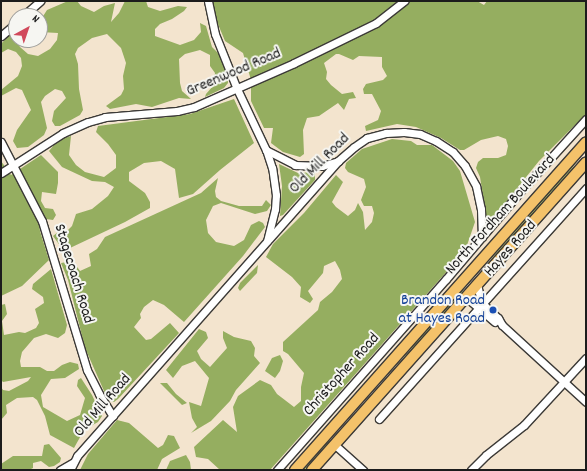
<!DOCTYPE html>
<style>
body{margin:0}
#map{position:relative;width:587px;height:471px;overflow:hidden;background:#f3e4ce;font-family:Dekko,sans-serif}
div>[style]{position:absolute}
.green>*{inset:0;background:#bcca6c}
.forest>*{inset:0;background:#95ae60}
.roads{filter:drop-shadow(1px 0 #3c3a37) drop-shadow(-1px 0 #3c3a37) drop-shadow(0 1px #3c3a37) drop-shadow(0 -1px #3c3a37)}
.minor>*{height:7px;margin:-3.5px;padding:0 3.5px;transform-origin:3.5px;border-radius:3.5px;background:#fff}
.highway>*{height:10px;margin:-5px;padding:0 5px;transform-origin:5px;border-radius:5px;background:#f4c26a}
.dots>*{width:11px;height:11px;translate:-50% -50%;box-sizing:border-box;border:2px solid #f6f6f2;border-radius:50%}
span{translate:-50% -50%;white-space:nowrap;text-align:center;line-height:1.15;-webkit-text-stroke:4px #f6f6f2;paint-order:stroke}
.street-label{font-size:16px;color:#1c1c1c}
.transit-label{font-size:16px;color:#164399}
.right{translate:-100% -50%;text-align:right}
.frame{position:absolute;inset:0;border:2px solid #1c1c1c;pointer-events:none}
.north{position:absolute;left:8px;top:8px;width:40px;height:40px;box-sizing:border-box;background:#f6f6f2;border:1px solid #9f9f9c;border-radius:50%;rotate:40deg;font-size:11px;font-weight:700;line-height:16px;text-align:center;color:#1c1c1c}
.north::after{content:'';display:block;margin:auto;width:14px;height:18px;background:#d1495b;clip-path:polygon(50% 0,100% 100%,50% 72%,0 100%)}
</style>
<div id="map">
<div class="green">
<i style="clip-path:polygon(586px 149px,555px 192px,485px 270px,484px 268px,512px 233px)"></i>
<i style="clip-path:polygon(462px 286px,464px 288px,460px 298px,337px 435px,411px 349px,425px 329px)"></i>
<i style="clip-path:polygon(331px 437px,327px 448px,308px 470px,299px 470px)"></i>
</div>
<div class="forest">
<i style="clip-path:polygon(68px 1px,77px 1px,81px 6px,94px 12px,104px 6px,115px 3px,111px 22px,119px 13px,125px 1px,146px 1px,148px 7px,160px 11px,178px 6px,187px 7px,184px 11px,172px 19px,160px 24px,155px 29px,155px 36px,180px 45px,194px 40px,201px 32px,200px 23px,206px 26px,212px 47px,220px 55px,227px 72px,228px 83px,224px 88px,205px 97px,206px 94px,213px 86px,215px 73px,210px 66px,210px 55px,200px 50px,185px 54px,179px 59px,180px 83px,182px 91px,191px 99px,179px 98px,152px 107px,136px 104px,110px 109px,106px 106px,121px 95px,124px 89px,123px 76px,126px 63px,121px 48px,107px 34px,92px 38px,78px 48px,75px 54px,78px 64px,79px 89px,83px 110px,80px 115px,60px 126px,55px 126px,52px 121px,54px 111px,66px 98px,62px 91px,55px 89px,45px 96px,41px 102px,47px 128px,44px 135px,28px 147px,17px 148px,13px 141px,17px 130px,31px 110px,22px 90px,16px 88px,1px 96px,1px 90px,18px 76px,22px 66px,21px 58px,16px 52px,8px 49px,1px 53px,1px 44px,10px 34px,16px 31px,16px 40px,20px 47px,28px 54px,38px 56px,50px 49px,57px 40px,58px 33px,40px 32px,40px 21px,47px 10px)"></i>
<i style="clip-path:polygon(211px 1px,477px 1px,484px 5px,487px 1px,586px 1px,586px 114px,539px 161px,494px 217px,490px 218px,486px 215px,480px 177px,476px 168px,478px 162px,483px 158px,498px 158px,506px 155px,508px 146px,506px 139px,498px 136px,481px 140px,464px 150px,460px 150px,441px 138px,416px 127px,397px 124px,366px 131px,365px 126px,378px 120px,381px 111px,372px 94px,364px 94px,363px 89px,366px 84px,383px 80px,387px 76px,382px 67px,382px 57px,359px 56px,353px 60px,339px 54px,336px 54px,324px 63px,327px 72px,326px 79px,331px 85px,342px 94px,353px 92px,356px 98px,349px 99px,344px 110px,338px 103px,319px 116px,307px 118px,303px 130px,304px 154px,300px 157px,283px 152px,271px 143px,273px 128px,264px 128px,251px 101px,251px 80px,243px 53px,225px 41px,215px 17px)"></i>
<i style="clip-path:polygon(234px 99px,254px 143px,220px 170px,193px 194px,179px 198px,175px 169px,161px 161px,144px 163px,129px 172px,129px 181px,145px 193px,150px 202px,150px 208px,125px 222px,70px 248px,61px 247px,53px 236px,58px 232px,66px 232px,72px 226px,76px 214px,92px 209px,108px 196px,114px 187px,105px 182px,92px 181px,62px 167px,49px 151px,54px 145px,64px 138px,71px 136px,69px 155px,76px 165px,85px 172px,104px 177px,116px 168px,116px 155px,108px 144px,96px 132px,98px 126px,190px 114px)"></i>
<i style="clip-path:polygon(392px 139px,411px 141px,417px 145px,432px 145px,453px 161px,460px 171px,475px 222px,465px 251px,270px 470px,220px 470px,208px 459px,196px 457px,194px 447px,223px 420px,237px 432px,233px 407px,238px 396px,260px 380px,271px 385px,277px 394px,294px 407px,301px 401px,301px 387px,304px 373px,288px 354px,283px 351px,283px 342px,318px 310px,320px 302px,332px 292px,342px 279px,340px 270px,335px 261px,324px 266px,323px 273px,308px 291px,313px 299px,310px 303px,300px 297px,301px 287px,292px 277px,266px 257px,273px 244px,304px 213px,336px 175px,343px 182px,332px 202px,336px 207px,348px 216px,355px 210px,358px 203px,363px 212px,365px 230px,372px 222px,374px 213px,372px 206px,364px 206px,361px 200px,366px 187px,364px 179px,348px 172px,345px 168px,346px 163px,362px 149px)"></i>
<i style="clip-path:polygon(41px 155px,58px 172px,58px 183px,56px 194px,42px 192px,41px 201px,45px 208px,53px 209px,56px 215px,53px 220px,46px 219px,39px 223px,40px 231px,49px 260px,22px 286px,1px 296px,1px 161px,11px 175px)"></i>
<i style="clip-path:polygon(279px 164px,298px 173px,315px 172px,315px 180px,283px 215px,280px 216px,282px 186px)"></i>
<i style="clip-path:polygon(218px 178px,215px 191px,216px 197px,221px 201px,239px 206px,262px 206px,266px 200px,271px 205px,267px 211px,255px 214px,221px 203px,213px 206px,206px 220px,208px 233px,216px 242px,234px 246px,244px 240px,251px 225px,259px 221px,263px 223px,265px 227px,243px 256px,184px 322px,164px 305px,153px 300px,144px 307px,140px 314px,141px 318px,134px 327px,146px 340px,151px 339px,170px 323px,179px 333px,118px 399px,114px 402px,108px 400px,85px 348px,68px 280px,61px 263px,73px 261px,80px 271px,91px 266px,89px 254px,97px 249px,105px 237px,201px 193px)"></i>
<i style="clip-path:polygon(258px 265px,257px 273px,240px 291px,238px 288px,240px 283px)"></i>
<i style="clip-path:polygon(51px 269px,67px 325px,65px 333px,58px 338px,46px 334px,34px 338px,22px 352px,20px 361px,21px 367px,40px 367px,47px 371px,54px 371px,62px 365px,70px 362px,78px 364px,79px 369px,65px 378px,51px 379px,41px 395px,43px 407px,67px 421px,80px 415px,85px 398px,77px 386px,78px 380px,81px 378px,92px 395px,102px 416px,98px 422px,84px 430px,74px 448px,50px 435px,45px 416px,37px 400px,33px 397px,17px 398px,6px 405px,7px 413px,1px 420px,1px 387px,3px 390px,9px 391px,28px 381px,31px 377px,3px 382px,1px 380px,1px 305px,5px 304px,7px 314px,2px 321px,4px 335px,19px 332px,25px 333px,36px 328px,39px 323px,35px 309px,44px 303px,43px 297px,32px 289px,33px 284px)"></i>
<i style="clip-path:polygon(199px 329px,206px 332px,208px 338px,197px 351px,201px 359px,210px 367px,227px 348px,223px 338px,223px 331px,234px 337px,251px 341px,255px 348px,254px 356px,260px 363px,236px 390px,230px 401px,211px 421px,191px 433px,197px 427px,192px 418px,189px 402px,201px 406px,209px 378px,195px 361px,182px 366px,173px 378px,166px 370px)"></i>
<i style="clip-path:polygon(280px 355px,283px 361px,280px 371px,275px 378px,265px 371px,272px 358px)"></i>
<i style="clip-path:polygon(160px 383px,167px 383px,176px 394px,187px 403px,182px 405px)"></i>
<i style="clip-path:polygon(117px 420px,129px 423px,158px 448px,163px 445px,168px 435px,174px 436px,180px 448px,162px 459px,157px 470px,80px 470px,88px 454px)"></i>
<i style="clip-path:polygon(49px 444px,61px 458px,60px 462px,54px 466px,49px 467px,41px 461px,33px 463px,33px 468px,29px 470px,1px 470px,1px 464px,13px 456px,42px 456px,44px 445px)"></i>
<i style="clip-path:polygon(186px 455px,190px 462px,191px 470px,166px 470px,170px 461px)"></i>
</div>
<div class="roads">
<div class="minor">
<i style="left:23px;top:16px;width:23px;rotate:-41deg"></i>
<i style="left:1px;top:36px;width:20px;rotate:-41deg"></i>
<i style="left:1px;top:142px;width:89px;rotate:62.6deg"></i>
<i style="left:42px;top:221px;width:156px;rotate:73.2deg"></i>
<i style="left:87px;top:370px;width:27px;rotate:63deg"></i>
<i style="left:99px;top:394px;width:26px;rotate:58deg"></i>
<i style="left:266px;top:150px;width:33px;rotate:27deg"></i>
<i style="left:295px;top:165px;width:27px;rotate:2deg"></i>
<i style="left:322px;top:166px;width:17px;rotate:-17deg"></i>
<i style="left:1px;top:173px;width:74px;rotate:-32.8deg"></i>
<i style="left:63px;top:133px;width:27px;rotate:-24deg"></i>
<i style="left:88px;top:122px;width:18px;rotate:-16deg"></i>
<i style="left:105px;top:117px;width:72px;rotate:-4.8deg"></i>
<i style="left:177px;top:111px;width:17px;rotate:-13deg"></i>
<i style="left:194px;top:107px;width:109px;rotate:-23.7deg"></i>
<i style="left:294px;top:63px;width:91px;rotate:-26deg"></i>
<i style="left:376px;top:23px;width:36px;rotate:-38deg"></i>
<i style="left:269px;top:239px;width:104px;rotate:-48.5deg"></i>
<i style="left:338px;top:161px;width:21px;rotate:-41deg"></i>
<i style="left:354px;top:147px;width:16px;rotate:-35deg"></i>
<i style="left:367px;top:138px;width:20px;rotate:-15deg"></i>
<i style="left:386px;top:133px;width:18px;rotate:-3deg"></i>
<i style="left:404px;top:132px;width:16px;rotate:7deg"></i>
<i style="left:420px;top:134px;width:17px;rotate:24deg"></i>
<i style="left:436px;top:141px;width:20px;rotate:33deg"></i>
<i style="left:453px;top:152px;width:18px;rotate:49deg"></i>
<i style="left:465px;top:166px;width:23px;rotate:61deg"></i>
<i style="left:476px;top:186px;width:24px;rotate:78deg"></i>
<i style="left:481px;top:209px;width:28px;rotate:88deg"></i>
<i style="left:477px;top:284px;width:13px;rotate:77deg"></i>
<i style="left:480px;top:297px;width:10px;rotate:61deg"></i>
<i style="left:485px;top:306px;width:18px;rotate:43deg"></i>
<i style="left:498px;top:318px;width:8px;rotate:60deg"></i>
<i style="left:502px;top:325px;width:114px;rotate:42.5deg"></i>
<i style="left:466px;top:297px;width:38px;rotate:41deg"></i>
<i style="left:379px;top:419px;width:310px;rotate:-48.1deg"></i>
<i style="left:335px;top:445px;width:38px;rotate:42deg"></i>
<i style="left:60px;top:470px;width:14px;rotate:-30deg"></i>
<i style="left:70px;top:470px;width:16px;rotate:-63deg"></i>
<i style="left:77px;top:456px;width:287px;rotate:-48.5deg"></i>
<i style="left:267px;top:241px;width:33px;rotate:-76deg"></i>
<i style="left:275px;top:209px;width:14px;rotate:-86deg"></i>
<i style="left:276px;top:195px;width:27px;rotate:-98deg"></i>
<i style="left:272px;top:168px;width:19px;rotate:-108deg"></i>
<i style="left:266px;top:150px;width:68px;rotate:-115.4deg"></i>
<i style="left:237px;top:89px;width:59px;rotate:-111.8deg"></i>
<i style="left:215px;top:34px;width:34px;rotate:-102deg"></i>
<i style="left:277px;top:470px;width:255px;rotate:-48.5deg"></i>
<i style="left:446px;top:279px;width:111px;rotate:-49.7deg"></i>
<i style="left:518px;top:194px;width:101px;rotate:-47.8deg"></i>
<i style="left:471px;top:470px;width:21px;rotate:-45deg"></i>
<i style="left:486px;top:455px;width:48px;rotate:-38.3deg"></i>
<i style="left:524px;top:425px;width:91px;rotate:-47.2deg"></i>
</div>
<div class="highway">
<i style="left:295px;top:470px;width:438px;rotate:-48.4deg"></i>
<i style="left:312px;top:470px;width:412px;rotate:-48.3deg"></i>
</div>
</div>
<div class="dots">
<i style="left:493px;top:310px;background:#1a4fb4"></i>
</div>
<div class="street-label">
<span style="left:234px;top:73px;rotate:-23deg">Greenwood Road</span>
<span style="left:320px;top:164px;rotate:-45deg">Old Mill Road</span>
<span style="left:501px;top:215px;rotate:-48deg">North Fordham Boulevard</span>
<span style="left:511px;top:249px;rotate:-48deg">Hayes Road</span>
<span style="left:73px;top:274px;rotate:73deg">Stagecoach Road</span>
<span style="left:342px;top:375px;rotate:-48deg">Christopher Road</span>
<span style="left:103px;top:406px;rotate:-49deg">Old Mill Road</span>
</div>
<div class="transit-label">
<span class="right" style="left:485px;top:310px">Brandon Road<br>at Hayes Road</span>
</div>
<div class="frame"></div>
<div class="north">N</div>
</div>
